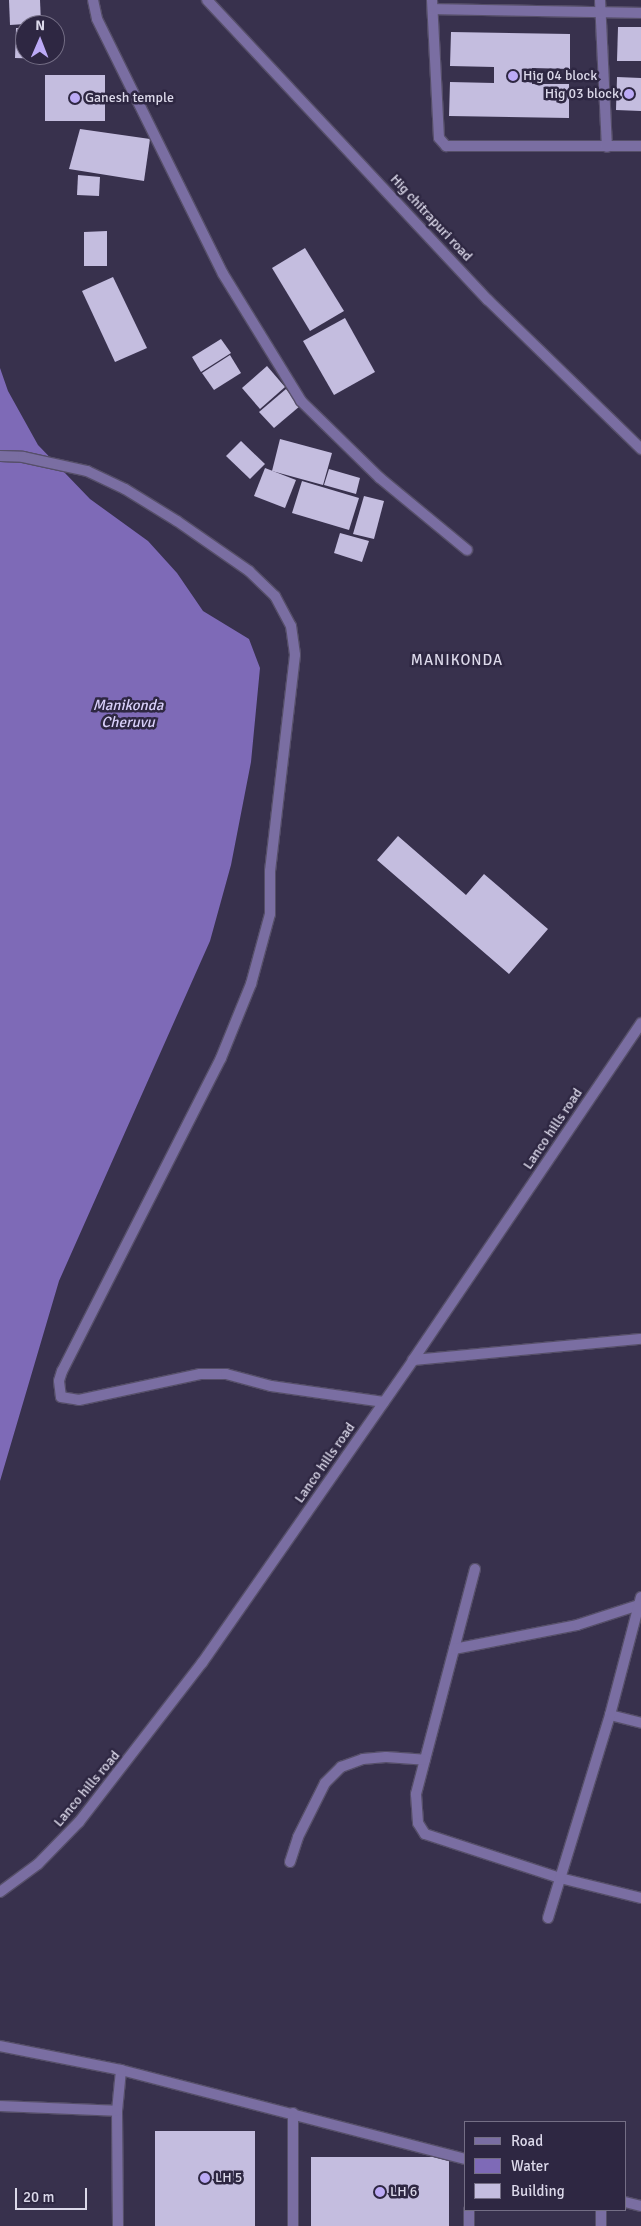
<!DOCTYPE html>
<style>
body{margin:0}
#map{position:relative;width:641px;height:2226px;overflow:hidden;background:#38314d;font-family:Signika,sans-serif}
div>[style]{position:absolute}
.water>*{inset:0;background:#7e6ab7}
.building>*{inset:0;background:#c4bddf}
.roads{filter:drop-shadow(1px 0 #564f69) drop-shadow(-1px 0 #564f69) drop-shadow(0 1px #564f69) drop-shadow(0 -1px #564f69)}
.minor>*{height:10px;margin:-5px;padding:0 5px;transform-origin:5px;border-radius:5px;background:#7a6ea2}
.tertiary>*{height:10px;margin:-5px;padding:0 5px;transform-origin:5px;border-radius:5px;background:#7a6ea2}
.dots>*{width:14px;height:14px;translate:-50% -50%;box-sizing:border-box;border:2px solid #2e2742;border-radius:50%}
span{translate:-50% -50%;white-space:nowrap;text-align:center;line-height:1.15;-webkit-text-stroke:5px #2e2742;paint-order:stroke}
.poi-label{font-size:14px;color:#dcd9ea}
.left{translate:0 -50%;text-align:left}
.right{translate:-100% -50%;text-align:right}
.street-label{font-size:14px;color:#dcd9ea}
.neighbourhood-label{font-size:15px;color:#dcd9ea;letter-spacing:1px}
.water-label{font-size:15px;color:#d9d0fa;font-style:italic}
.legend{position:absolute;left:464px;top:2121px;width:162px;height:90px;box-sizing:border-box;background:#2e2742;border:1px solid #746e85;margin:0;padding:6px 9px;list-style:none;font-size:15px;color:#dcd9ea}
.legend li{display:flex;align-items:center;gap:10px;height:25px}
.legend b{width:25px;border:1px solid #746e85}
.north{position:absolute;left:15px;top:15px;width:50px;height:50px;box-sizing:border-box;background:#2e2742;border:1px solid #746e85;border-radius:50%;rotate:1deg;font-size:14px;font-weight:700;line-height:20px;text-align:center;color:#dcd9ea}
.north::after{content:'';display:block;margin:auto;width:18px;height:22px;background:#bcaaf6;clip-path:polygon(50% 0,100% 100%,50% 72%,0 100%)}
.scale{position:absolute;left:15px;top:2188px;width:72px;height:22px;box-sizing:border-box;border:2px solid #dcd9ea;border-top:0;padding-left:6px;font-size:15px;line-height:18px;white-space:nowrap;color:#dcd9ea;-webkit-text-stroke:4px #2e2742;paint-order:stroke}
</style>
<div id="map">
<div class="water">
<i style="clip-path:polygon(0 368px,8px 391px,38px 445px,90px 499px,148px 541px,177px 573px,203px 611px,249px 639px,260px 668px,251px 762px,231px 865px,210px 941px,59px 1281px,0 1481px)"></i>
</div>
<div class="building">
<i style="clip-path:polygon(9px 0,40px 0,41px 23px,10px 25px)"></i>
<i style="clip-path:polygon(618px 27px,641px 27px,641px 61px,617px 61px)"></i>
<i style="clip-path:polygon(16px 28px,25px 28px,25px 55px,45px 55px,45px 59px,15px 58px)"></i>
<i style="clip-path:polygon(451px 32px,570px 34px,570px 69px,532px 68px,532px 84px,569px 84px,569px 118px,449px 116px,450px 82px,494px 83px,494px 67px,450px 66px)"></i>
<i style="clip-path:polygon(45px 75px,105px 75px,105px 121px,45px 121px)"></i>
<i style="clip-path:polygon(617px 77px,641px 78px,641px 111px,616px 110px)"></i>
<i style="clip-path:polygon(80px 129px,150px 139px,144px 181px,69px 169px)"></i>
<i style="clip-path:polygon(78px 175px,100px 177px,99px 196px,77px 195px)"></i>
<i style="clip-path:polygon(107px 231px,107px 266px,84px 266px,84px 232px)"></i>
<i style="clip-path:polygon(305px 248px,344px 311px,310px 331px,272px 268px)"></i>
<i style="clip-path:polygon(113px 277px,147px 348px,115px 362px,82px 291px)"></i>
<i style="clip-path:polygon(345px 318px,375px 372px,334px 395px,303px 341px)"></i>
<i style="clip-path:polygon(221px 339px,231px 353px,201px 372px,192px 357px)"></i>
<i style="clip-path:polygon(230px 355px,241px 373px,214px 390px,202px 373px)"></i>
<i style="clip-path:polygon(267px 366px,285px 387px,260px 409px,242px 388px)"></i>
<i style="clip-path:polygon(286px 389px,300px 406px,274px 428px,259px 412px)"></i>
<i style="clip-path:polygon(280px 439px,332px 453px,323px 485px,272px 471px)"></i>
<i style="clip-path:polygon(241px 441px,265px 464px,250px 479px,226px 456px)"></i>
<i style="clip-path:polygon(265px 468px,296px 480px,285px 508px,254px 496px)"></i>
<i style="clip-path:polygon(329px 469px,360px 478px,356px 494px,324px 485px)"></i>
<i style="clip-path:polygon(302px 481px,359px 498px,349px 530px,292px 513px)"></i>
<i style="clip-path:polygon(364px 496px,384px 501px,374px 539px,353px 534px)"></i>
<i style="clip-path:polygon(340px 533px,369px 541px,362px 562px,334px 553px)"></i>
<i style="clip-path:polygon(398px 836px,466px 895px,484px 874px,548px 929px,509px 974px,377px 860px)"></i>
<i style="clip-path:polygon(155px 2131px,255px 2131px,255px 2226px,155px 2226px)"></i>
<i style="clip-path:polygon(311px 2157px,449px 2157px,449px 2226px,311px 2226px)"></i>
</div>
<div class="roads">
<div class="minor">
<i style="left:93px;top:0;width:19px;rotate:78deg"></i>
<i style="left:97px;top:19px;width:284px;rotate:63.7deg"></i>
<i style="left:223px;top:274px;width:149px;rotate:58.4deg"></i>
<i style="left:301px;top:401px;width:110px;rotate:44.3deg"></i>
<i style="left:380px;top:478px;width:113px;rotate:39.6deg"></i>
<i style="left:432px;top:0;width:138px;rotate:87.1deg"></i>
<i style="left:439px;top:138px;width:11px;rotate:49deg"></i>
<i style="left:446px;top:146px;width:195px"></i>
<i style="left:600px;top:0;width:147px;rotate:87.3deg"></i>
<i style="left:433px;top:9px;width:208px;rotate:1.1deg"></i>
<i style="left:0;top:456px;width:23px;rotate:2deg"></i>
<i style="left:23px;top:457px;width:66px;rotate:12.3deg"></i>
<i style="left:87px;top:471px;width:42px;rotate:25.3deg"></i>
<i style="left:125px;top:489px;width:61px;rotate:31.6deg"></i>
<i style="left:177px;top:521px;width:88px;rotate:34.8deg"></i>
<i style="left:249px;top:571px;width:36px;rotate:44deg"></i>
<i style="left:275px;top:596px;width:34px;rotate:62deg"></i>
<i style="left:291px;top:626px;width:29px;rotate:82deg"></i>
<i style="left:295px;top:655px;width:217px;rotate:96.6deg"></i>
<i style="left:270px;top:871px;width:43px;rotate:90deg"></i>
<i style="left:270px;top:914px;width:73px;rotate:105.2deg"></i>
<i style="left:251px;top:984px;width:80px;rotate:112.1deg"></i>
<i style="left:221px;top:1058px;width:351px;rotate:116.9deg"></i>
<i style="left:62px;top:1371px;width:10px;rotate:107deg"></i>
<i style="left:59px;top:1381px;width:16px;rotate:83deg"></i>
<i style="left:61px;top:1397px;width:18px;rotate:9deg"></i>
<i style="left:79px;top:1400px;width:124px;rotate:-12.1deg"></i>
<i style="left:200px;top:1374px;width:26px"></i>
<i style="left:226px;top:1374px;width:47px;rotate:14.9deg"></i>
<i style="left:271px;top:1386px;width:114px;rotate:8.1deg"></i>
<i style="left:413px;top:1360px;width:229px;rotate:-5.3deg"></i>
<i style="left:475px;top:1569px;width:233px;rotate:104.7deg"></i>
<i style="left:416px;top:1794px;width:29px;rotate:86deg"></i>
<i style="left:418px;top:1823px;width:13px;rotate:58deg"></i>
<i style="left:425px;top:1834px;width:142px;rotate:18.1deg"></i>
<i style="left:560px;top:1878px;width:83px;rotate:13.9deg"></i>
<i style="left:454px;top:1649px;width:125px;rotate:-11deg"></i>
<i style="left:577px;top:1625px;width:65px;rotate:-17.9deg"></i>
<i style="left:610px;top:1715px;width:32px;rotate:14deg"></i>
<i style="left:290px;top:1862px;width:26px;rotate:-72deg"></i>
<i style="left:298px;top:1837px;width:60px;rotate:-63.4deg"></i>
<i style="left:325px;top:1783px;width:23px;rotate:-45deg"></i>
<i style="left:341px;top:1767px;width:23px;rotate:-20deg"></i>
<i style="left:363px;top:1759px;width:23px;rotate:-5deg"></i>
<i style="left:386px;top:1757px;width:39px;rotate:4deg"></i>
<i style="left:548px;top:1918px;width:212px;rotate:-73deg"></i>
<i style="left:610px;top:1715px;width:122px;rotate:-75.3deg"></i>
<i style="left:0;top:2046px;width:123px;rotate:11.2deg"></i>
<i style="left:121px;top:2070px;width:355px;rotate:14.5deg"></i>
<i style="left:0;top:2106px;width:117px;rotate:2.4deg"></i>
<i style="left:293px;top:2113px;width:113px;rotate:90deg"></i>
<i style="left:625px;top:2202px;width:16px;rotate:14deg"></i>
<i style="left:469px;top:2210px;width:16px;rotate:90deg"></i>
<i style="left:601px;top:2210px;width:16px;rotate:90deg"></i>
<i style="left:118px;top:2226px;width:115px;rotate:-90.5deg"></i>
<i style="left:117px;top:2111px;width:41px;rotate:-84.4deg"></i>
</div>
<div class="tertiary">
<i style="left:207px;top:0;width:411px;rotate:46.9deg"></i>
<i style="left:488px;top:300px;width:214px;rotate:44.2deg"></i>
<i style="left:0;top:1892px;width:47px;rotate:-36.4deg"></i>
<i style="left:38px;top:1864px;width:59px;rotate:-45.7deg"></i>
<i style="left:79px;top:1822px;width:201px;rotate:-52.3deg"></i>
<i style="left:202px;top:1663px;width:369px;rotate:-55.1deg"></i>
<i style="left:413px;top:1360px;width:407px;rotate:-55.9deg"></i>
</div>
</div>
<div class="dots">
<i style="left:513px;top:76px;background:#bcaaf6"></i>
<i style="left:629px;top:94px;background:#bcaaf6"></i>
<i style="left:75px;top:98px;background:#bcaaf6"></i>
<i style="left:205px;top:2178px;background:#bcaaf6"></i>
<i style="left:380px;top:2192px;background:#bcaaf6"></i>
</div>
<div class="poi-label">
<span class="left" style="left:523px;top:76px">Hig 04 block</span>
<span class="right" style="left:619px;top:94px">Hig 03 block</span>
<span class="left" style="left:85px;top:98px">Ganesh temple</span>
<span class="left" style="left:215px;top:2178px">LH 5</span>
<span class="left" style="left:390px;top:2192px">LH 6</span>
</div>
<div class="street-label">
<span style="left:431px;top:218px;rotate:47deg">Hig chitrapuri road</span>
<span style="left:553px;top:1129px;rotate:-56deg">Lanco hills road</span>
<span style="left:325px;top:1463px;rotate:-55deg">Lanco hills road</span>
<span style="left:87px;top:1789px;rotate:-50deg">Lanco hills road</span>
</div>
<div class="neighbourhood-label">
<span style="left:457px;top:661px">MANIKONDA</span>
</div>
<div class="water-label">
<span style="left:128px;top:714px">Manikonda<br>Cheruvu</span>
</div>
<ul class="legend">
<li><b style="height:6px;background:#7a6ea2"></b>Road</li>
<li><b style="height:14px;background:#7e6ab7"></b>Water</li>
<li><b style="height:14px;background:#c4bddf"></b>Building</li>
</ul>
<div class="north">N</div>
<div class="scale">20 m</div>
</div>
